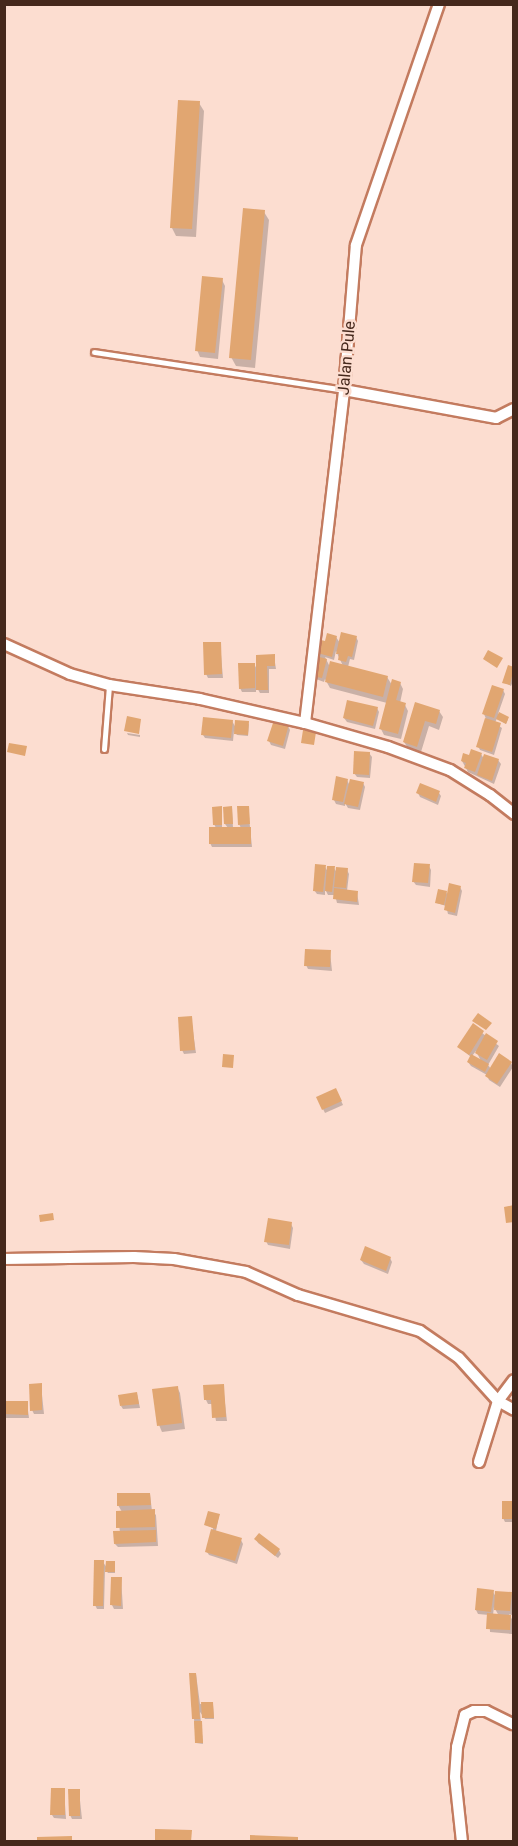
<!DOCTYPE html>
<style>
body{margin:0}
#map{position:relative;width:518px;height:1846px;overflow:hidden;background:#fcddd0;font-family:Roboto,sans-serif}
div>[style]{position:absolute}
.shadow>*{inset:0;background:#0003}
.building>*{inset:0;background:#e1a671}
.roads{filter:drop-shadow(2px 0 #c37b5f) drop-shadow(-2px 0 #c37b5f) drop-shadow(0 2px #c37b5f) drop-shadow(0 -2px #c37b5f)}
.service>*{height:5px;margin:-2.5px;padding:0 2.5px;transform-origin:2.5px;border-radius:2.5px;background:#fff}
.minor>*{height:10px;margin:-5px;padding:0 5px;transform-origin:5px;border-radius:5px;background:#fff}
span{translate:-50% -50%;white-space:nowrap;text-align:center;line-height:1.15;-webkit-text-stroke:5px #fcddd0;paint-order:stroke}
.street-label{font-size:16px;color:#45281c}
.frame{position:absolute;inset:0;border:6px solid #45281c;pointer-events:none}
</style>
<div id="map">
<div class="shadow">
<i style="clip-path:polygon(199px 103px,204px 111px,196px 237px,176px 236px,172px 228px)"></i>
<i style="clip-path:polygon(264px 212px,269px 220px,255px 368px,236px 366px,231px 357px)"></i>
<i style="clip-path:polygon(222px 280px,225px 286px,218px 359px,200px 357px,197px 350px)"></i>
<i style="clip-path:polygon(evenodd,336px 637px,340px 643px,356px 637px,358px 641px,354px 660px,350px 659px,348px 667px,387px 677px,392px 685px,400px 683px,403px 689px,400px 703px,405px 705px,408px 711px,401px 739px,384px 735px,381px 729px,387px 703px,330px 688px,325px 679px,324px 682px,316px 679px,313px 676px,315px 652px,336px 637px,336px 651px,343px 666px,330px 667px,325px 657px,334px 660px,336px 651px)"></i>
<i style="clip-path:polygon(220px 643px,223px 678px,208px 678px,206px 674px)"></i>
<i style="clip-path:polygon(274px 656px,276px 669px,269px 669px,269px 693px,260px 693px,256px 686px,256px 692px,242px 692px,240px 688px,254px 664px,258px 671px)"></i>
<i style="clip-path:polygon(514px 669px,514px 679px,511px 686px,504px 682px)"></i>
<i style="clip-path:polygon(503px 690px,505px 694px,498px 714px,508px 719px,506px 724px,497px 718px,495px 723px,502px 728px,494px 755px,480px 750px,478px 746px,486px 719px,484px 714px)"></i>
<i style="clip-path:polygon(416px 704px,439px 711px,443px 717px,439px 730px,429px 726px,421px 752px,408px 748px,404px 742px)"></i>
<i style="clip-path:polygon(377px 708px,379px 712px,375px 729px,347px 722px,344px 718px)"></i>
<i style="clip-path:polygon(232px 721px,236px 728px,249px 724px,248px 736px,237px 735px,234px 731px,233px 741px,205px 738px,203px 735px)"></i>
<i style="clip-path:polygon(288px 726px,290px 730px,285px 749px,271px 745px,269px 741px)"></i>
<i style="clip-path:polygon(127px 733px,140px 735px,140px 737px,128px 735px)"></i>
<i style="clip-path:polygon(369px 753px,372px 757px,370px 778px,357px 777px,354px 773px)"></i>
<i style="clip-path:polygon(481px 754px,484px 759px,498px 760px,501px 764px,494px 784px,468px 772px,462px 761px)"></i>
<i style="clip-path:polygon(347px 780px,350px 786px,363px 783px,365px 787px,360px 810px,348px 808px,345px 803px,345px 806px,336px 804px,334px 800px)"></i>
<i style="clip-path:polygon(418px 793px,439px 793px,441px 796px,438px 805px,420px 797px)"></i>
<i style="clip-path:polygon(248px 807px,252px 847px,212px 847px,210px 843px,216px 828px,214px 824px,222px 809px,222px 828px,228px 828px,225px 824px,232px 808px,233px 828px,241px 828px,239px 824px)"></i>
<i style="clip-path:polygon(429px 866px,431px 870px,430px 887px,416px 885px,413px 881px)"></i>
<i style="clip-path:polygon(325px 867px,328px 872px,334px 868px,337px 873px,347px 870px,349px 874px,347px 891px,357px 892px,359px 905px,337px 903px,335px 895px,328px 895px,325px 889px,325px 895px,317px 894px,314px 890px)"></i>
<i style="clip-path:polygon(460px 887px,462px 891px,457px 916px,448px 914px,446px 906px,437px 903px,446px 892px,448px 896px)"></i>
<i style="clip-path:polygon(330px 952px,332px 971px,308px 969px,306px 965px)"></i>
<i style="clip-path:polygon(191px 1017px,196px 1053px,184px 1054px,182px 1050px)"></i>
<i style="clip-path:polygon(evenodd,473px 1026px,499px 1046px,488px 1065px,491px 1069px,511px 1063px,513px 1067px,500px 1087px,489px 1080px,487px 1075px,471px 1066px,468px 1062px,471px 1057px,459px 1047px,473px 1026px,476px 1051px,481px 1061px,472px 1056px,476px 1051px)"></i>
<i style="clip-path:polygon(338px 1094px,343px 1105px,325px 1113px,323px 1109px)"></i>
<i style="clip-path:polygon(291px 1224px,293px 1228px,290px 1249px,268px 1245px,266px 1241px)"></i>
<i style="clip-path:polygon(390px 1258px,392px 1262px,388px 1274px,364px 1264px,361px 1260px)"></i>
<i style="clip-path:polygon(41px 1385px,44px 1414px,34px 1414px,32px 1410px)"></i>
<i style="clip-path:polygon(223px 1385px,227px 1421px,216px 1421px,213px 1404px,208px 1404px,206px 1400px)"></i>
<i style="clip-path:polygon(177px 1387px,180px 1393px,185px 1429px,162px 1432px,159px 1425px)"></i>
<i style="clip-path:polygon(137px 1394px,140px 1408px,123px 1409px,121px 1406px)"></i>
<i style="clip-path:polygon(4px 1403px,27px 1403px,29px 1418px,5px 1418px)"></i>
<i style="clip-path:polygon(150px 1494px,152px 1511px,156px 1515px,158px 1546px,118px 1547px,115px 1544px,120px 1532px,117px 1512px,122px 1512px,118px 1505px)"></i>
<i style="clip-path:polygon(514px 1502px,514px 1522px,505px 1522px,503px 1518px)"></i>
<i style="clip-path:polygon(219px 1515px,216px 1531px,241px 1540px,243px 1544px,237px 1564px,209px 1555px,207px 1552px,213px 1528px,206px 1525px)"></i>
<i style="clip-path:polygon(260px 1535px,279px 1550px,281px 1554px,278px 1558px,258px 1543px,256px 1539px)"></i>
<i style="clip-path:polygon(103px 1562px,107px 1568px,115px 1564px,115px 1573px,108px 1573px,105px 1569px,104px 1609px,97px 1609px,95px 1605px)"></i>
<i style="clip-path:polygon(121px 1578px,123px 1609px,114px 1609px,112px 1605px)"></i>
<i style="clip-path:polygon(evenodd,493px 1592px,496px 1597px,511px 1593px,513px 1597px,512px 1615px,509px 1614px,513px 1621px,512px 1634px,490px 1632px,489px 1615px,478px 1614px,476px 1610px,493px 1592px,494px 1607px,499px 1616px,493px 1615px,494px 1607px)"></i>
<i style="clip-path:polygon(196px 1674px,200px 1704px,213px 1705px,214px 1719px,205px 1719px,200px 1712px,203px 1744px,196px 1743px,194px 1719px)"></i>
<i style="clip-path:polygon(64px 1790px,66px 1819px,54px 1818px,52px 1815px)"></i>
<i style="clip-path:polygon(79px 1791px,82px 1819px,72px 1819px,70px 1815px)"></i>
</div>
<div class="building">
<i style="clip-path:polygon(178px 100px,200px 101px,192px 229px,170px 228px)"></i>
<i style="clip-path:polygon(243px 208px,265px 210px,251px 360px,229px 358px)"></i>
<i style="clip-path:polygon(202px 276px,223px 278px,215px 353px,195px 351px)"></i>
<i style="clip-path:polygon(341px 632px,357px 636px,352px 657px,348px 656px,346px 662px,338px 660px,339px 654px,336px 654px)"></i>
<i style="clip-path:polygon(327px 633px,337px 636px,332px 657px,314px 652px,317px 639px,325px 641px)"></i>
<i style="clip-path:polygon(203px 642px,221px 642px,222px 674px,204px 675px)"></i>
<i style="clip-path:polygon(488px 650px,503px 658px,497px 668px,483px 659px)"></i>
<i style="clip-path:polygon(275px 654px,275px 666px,267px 666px,268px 690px,256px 690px,256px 655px)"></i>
<i style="clip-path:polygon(316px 656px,327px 659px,322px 678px,312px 676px)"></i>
<i style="clip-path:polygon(330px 661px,388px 676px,383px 697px,325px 682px)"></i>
<i style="clip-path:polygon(238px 663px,255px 663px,255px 688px,239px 689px)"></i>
<i style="clip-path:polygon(508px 665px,514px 667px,510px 685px,502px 683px)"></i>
<i style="clip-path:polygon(392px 679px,401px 682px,396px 700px,406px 703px,398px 734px,379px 729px)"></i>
<i style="clip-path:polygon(492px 685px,504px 689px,494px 718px,482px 714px)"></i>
<i style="clip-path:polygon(347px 700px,378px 707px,373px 726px,343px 718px)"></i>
<i style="clip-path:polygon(415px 702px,440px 710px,436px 724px,425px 721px,417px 747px,403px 742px)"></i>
<i style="clip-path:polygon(499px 712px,509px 717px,506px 724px,496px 719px)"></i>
<i style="clip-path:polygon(127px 716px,141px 719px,139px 734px,124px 731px)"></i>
<i style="clip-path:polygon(203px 717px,233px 720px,231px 738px,201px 735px)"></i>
<i style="clip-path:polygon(485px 718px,501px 723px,492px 752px,476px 747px)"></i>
<i style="clip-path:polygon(235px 720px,249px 721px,248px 735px,234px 734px)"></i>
<i style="clip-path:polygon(274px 720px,289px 724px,283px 746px,267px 741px)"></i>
<i style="clip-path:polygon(303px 730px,316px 732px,314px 745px,301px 743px)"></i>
<i style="clip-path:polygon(9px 743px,27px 746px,25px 756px,7px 752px)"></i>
<i style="clip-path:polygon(471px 749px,482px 753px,475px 772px,464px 768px,466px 763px,461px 761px,463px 753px,469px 755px)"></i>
<i style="clip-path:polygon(354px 751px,370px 752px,369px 775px,353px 774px)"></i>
<i style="clip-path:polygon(484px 754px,499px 759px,492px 781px,477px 775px)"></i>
<i style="clip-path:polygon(336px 776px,348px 779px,343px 802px,332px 800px)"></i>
<i style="clip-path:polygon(350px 779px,364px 782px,358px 807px,344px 804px)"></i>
<i style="clip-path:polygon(420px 783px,440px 791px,436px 802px,416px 793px)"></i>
<i style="clip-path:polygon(222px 806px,222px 825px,213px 825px,212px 807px)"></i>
<i style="clip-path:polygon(232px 806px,233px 824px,224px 824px,223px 807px)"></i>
<i style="clip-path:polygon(237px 806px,249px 806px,250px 824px,238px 825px)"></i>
<i style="clip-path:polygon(209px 827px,251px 827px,251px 844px,209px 844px)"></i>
<i style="clip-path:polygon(414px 863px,430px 864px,428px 883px,412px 882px)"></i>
<i style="clip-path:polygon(315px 864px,326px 865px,323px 892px,313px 891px)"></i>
<i style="clip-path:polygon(327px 866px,335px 866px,332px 892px,325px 891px)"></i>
<i style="clip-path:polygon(336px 867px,348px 868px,346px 888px,334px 887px)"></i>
<i style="clip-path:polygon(449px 883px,461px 886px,455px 913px,444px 910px)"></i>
<i style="clip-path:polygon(334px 888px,358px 891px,357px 902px,333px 899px)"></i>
<i style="clip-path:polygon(438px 889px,447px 891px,444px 905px,435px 903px)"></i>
<i style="clip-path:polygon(305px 949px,331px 950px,330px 967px,304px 966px)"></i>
<i style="clip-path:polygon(478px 1013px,492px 1023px,486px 1030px,472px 1021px)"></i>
<i style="clip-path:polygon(192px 1016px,195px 1050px,180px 1051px,178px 1017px)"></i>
<i style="clip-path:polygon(473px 1023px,484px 1031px,469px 1055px,457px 1047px)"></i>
<i style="clip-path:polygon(486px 1033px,498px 1041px,487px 1060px,475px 1053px)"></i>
<i style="clip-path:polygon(499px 1053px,512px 1062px,497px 1084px,485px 1076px)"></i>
<i style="clip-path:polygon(223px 1054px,234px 1055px,233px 1068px,222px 1067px)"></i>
<i style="clip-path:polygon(471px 1054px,489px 1064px,485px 1072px,467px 1062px)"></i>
<i style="clip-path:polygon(336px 1088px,342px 1101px,322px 1110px,316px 1097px)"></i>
<i style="clip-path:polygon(514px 1205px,514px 1222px,506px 1223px,504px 1207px)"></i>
<i style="clip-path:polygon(53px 1213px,54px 1220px,40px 1222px,39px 1215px)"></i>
<i style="clip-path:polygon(268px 1218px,292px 1222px,289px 1245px,264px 1242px)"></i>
<i style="clip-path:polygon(365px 1246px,391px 1257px,386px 1271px,360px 1260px)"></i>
<i style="clip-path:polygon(42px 1383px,42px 1410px,30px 1411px,29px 1384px)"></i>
<i style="clip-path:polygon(224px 1384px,226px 1417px,212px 1418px,211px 1400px,204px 1400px,203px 1385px)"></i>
<i style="clip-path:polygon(178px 1386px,182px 1423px,157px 1426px,152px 1389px)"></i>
<i style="clip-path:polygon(137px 1392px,139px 1404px,120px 1406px,118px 1395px)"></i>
<i style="clip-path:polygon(4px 1401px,28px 1401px,28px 1415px,4px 1414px)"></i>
<i style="clip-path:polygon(117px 1493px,150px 1493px,151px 1505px,117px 1506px)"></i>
<i style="clip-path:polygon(502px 1501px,514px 1501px,514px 1519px,502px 1519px)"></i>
<i style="clip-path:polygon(155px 1509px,155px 1527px,116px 1528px,116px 1511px)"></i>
<i style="clip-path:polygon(208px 1511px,220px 1514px,216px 1529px,204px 1525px)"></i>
<i style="clip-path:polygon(211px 1529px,242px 1538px,235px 1561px,205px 1552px)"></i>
<i style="clip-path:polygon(156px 1530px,156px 1542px,114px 1544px,113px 1531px)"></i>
<i style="clip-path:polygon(259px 1533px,280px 1549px,275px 1556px,254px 1539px)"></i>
<i style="clip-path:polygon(94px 1560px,104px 1560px,103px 1606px,93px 1606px)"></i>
<i style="clip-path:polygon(106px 1561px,115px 1561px,115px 1572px,105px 1572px)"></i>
<i style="clip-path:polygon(111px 1577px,122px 1577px,121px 1606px,110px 1605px)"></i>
<i style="clip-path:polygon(477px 1588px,494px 1590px,491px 1612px,475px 1610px)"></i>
<i style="clip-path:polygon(495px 1591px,512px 1592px,510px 1611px,494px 1610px)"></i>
<i style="clip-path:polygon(487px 1613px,511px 1615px,510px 1630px,486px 1629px)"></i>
<i style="clip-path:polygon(189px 1673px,196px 1673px,200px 1719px,192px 1719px)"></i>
<i style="clip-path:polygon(201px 1702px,213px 1702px,214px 1718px,202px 1718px)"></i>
<i style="clip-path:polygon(194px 1721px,202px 1721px,203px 1743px,195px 1743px)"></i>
<i style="clip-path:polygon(51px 1788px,65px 1788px,65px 1815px,50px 1815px)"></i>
<i style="clip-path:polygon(68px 1789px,80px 1789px,80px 1816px,69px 1816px)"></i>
<i style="clip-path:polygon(155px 1829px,192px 1830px,191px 1842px,155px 1842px)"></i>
<i style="clip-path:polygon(250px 1835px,298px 1837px,298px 1842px,250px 1842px)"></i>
<i style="clip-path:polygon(72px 1836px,72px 1842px,37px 1842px,37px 1837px)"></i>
</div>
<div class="roads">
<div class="service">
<i style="left:94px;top:352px;width:253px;rotate:8.6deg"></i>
<i style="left:104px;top:749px;width:64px;rotate:-85.5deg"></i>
</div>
<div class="minor">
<i style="left:344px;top:390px;width:155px;rotate:10.4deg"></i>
<i style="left:496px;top:418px;width:20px;rotate:-27deg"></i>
<i style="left:4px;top:644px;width:72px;rotate:24.4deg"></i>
<i style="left:70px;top:674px;width:41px;rotate:15.8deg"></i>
<i style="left:109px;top:685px;width:92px;rotate:8.7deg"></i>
<i style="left:200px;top:699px;width:108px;rotate:12.9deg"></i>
<i style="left:305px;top:723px;width:86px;rotate:16.1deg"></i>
<i style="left:388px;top:747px;width:66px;rotate:20.4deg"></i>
<i style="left:450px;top:770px;width:47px;rotate:32deg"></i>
<i style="left:490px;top:795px;width:31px;rotate:38deg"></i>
<i style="left:305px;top:723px;width:335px;rotate:-83.3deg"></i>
<i style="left:344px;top:390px;width:145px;rotate:-85.3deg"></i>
<i style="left:356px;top:245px;width:255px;rotate:-71deg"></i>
<i style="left:4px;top:1259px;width:130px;rotate:-0.9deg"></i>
<i style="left:134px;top:1257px;width:40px;rotate:2.9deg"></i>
<i style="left:174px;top:1259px;width:73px;rotate:10.2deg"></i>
<i style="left:246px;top:1272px;width:57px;rotate:23.9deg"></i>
<i style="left:298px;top:1295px;width:127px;rotate:16.4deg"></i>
<i style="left:420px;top:1331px;width:47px;rotate:34.7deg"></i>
<i style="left:459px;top:1358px;width:58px;rotate:47.8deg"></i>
<i style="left:498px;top:1401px;width:18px;rotate:29deg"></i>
<i style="left:479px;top:1462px;width:64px;rotate:-72.7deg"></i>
<i style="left:498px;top:1401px;width:26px;rotate:-53deg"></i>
<i style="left:462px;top:1842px;width:65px;rotate:-96.1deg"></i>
<i style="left:455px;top:1777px;width:30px;rotate:-86deg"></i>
<i style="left:457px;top:1747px;width:33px;rotate:-76deg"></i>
<i style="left:465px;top:1715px;width:10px;rotate:-24deg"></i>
<i style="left:474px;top:1711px;width:12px"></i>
<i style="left:486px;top:1711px;width:30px;rotate:26deg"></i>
</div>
</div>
<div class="street-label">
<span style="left:347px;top:358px;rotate:-85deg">Jalan Pule</span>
</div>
<div class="frame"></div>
</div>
